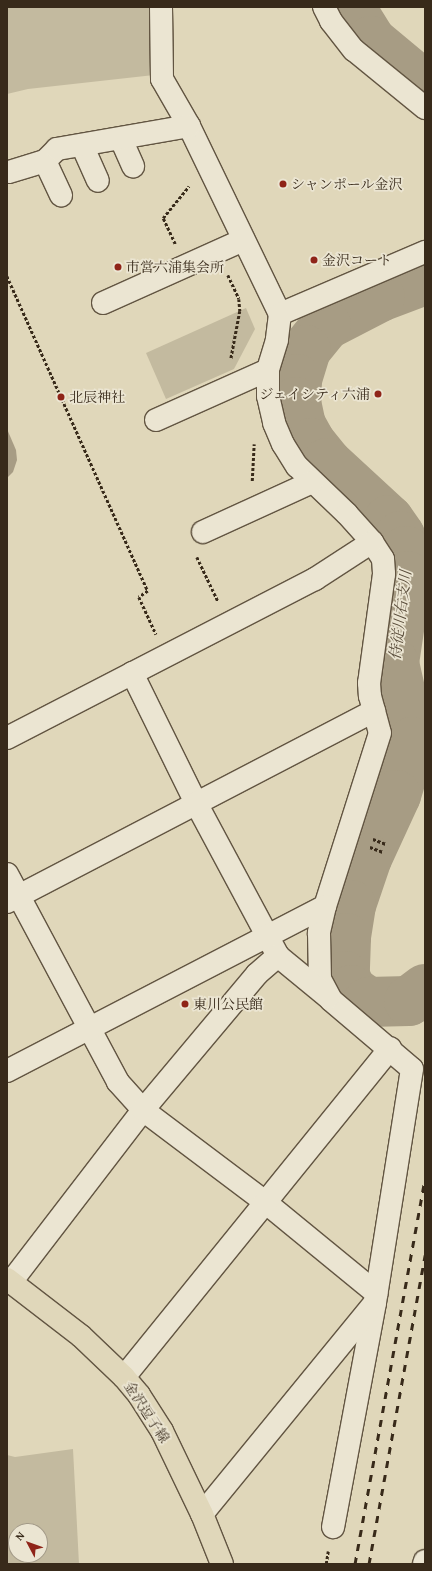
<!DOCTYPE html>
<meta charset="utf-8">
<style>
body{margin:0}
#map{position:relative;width:432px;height:1571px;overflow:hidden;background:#e0d7ba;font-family:"Gentium Book Plus","Noto Serif JP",serif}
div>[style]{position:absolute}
.green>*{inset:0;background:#c3ba9f}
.water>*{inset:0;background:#a79c84}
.river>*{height:50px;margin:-25px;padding:0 25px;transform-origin:25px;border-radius:25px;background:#a79c84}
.path>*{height:2.5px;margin-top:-1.25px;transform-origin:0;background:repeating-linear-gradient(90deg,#382a1a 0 3px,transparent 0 5px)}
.roads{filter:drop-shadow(1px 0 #625542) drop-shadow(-1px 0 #625542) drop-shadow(0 1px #625542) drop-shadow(0 -1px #625542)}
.minor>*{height:22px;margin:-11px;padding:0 11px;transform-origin:11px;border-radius:11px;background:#ebe5d2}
.major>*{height:22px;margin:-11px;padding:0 11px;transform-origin:11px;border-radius:11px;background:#e0d7ba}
.rail>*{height:3px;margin-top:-1.5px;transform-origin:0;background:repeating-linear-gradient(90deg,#382a1a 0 7px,transparent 0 14px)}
.dots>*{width:11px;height:11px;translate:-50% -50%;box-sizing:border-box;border:2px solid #ebe5d2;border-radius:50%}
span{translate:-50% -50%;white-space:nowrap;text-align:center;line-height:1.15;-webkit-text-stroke:3.5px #ebe5d2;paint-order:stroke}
.poi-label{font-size:14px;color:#382a1a}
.left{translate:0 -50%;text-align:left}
.right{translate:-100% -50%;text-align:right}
.street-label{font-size:14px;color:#382a1a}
.water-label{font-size:15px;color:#594c3a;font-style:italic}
.frame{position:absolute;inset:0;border:8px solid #382a1a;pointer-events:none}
.north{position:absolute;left:8px;top:1523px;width:40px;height:40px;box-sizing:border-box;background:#ebe5d2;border:1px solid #a39a88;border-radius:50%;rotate:311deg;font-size:11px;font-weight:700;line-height:16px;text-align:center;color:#382a1a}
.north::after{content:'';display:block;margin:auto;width:14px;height:18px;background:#8f2418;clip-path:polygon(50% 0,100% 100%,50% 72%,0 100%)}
</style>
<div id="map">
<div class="green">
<i style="clip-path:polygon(7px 7px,149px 7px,154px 75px,28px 89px,7px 94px)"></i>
<i style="clip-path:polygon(246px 308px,255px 329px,234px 369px,166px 399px,146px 353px)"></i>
<i style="clip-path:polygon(evenodd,73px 1449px,79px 1564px,7px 1564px,7px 1455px,15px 1457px,73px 1449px,16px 1531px,40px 1531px,40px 1555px,16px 1555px,16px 1531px)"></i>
</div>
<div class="water">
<i style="clip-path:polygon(7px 429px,16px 450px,17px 460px,13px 472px,7px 478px)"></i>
</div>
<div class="river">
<i style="left:350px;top:7px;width:40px;rotate:58deg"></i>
<i style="left:371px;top:41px;width:70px;rotate:39.8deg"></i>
<i style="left:425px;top:280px;width:48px;rotate:159.3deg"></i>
<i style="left:380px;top:297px;width:61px;rotate:152.6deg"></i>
<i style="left:326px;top:325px;width:32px;rotate:129deg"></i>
<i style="left:306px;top:350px;width:30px;rotate:107deg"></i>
<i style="left:297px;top:379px;width:23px;rotate:92deg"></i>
<i style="left:296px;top:402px;width:24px;rotate:78deg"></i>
<i style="left:301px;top:425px;width:21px;rotate:61deg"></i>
<i style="left:311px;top:443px;width:26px;rotate:51deg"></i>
<i style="left:327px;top:463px;width:84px;rotate:42.6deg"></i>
<i style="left:389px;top:520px;width:19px;rotate:55deg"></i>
<i style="left:400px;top:536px;width:16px;rotate:68deg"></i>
<i style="left:406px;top:551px;width:25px;rotate:88deg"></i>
<i style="left:407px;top:576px;width:88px;rotate:98.5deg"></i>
<i style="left:394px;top:663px;width:81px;rotate:77.2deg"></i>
<i style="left:412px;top:742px;width:55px;rotate:106.8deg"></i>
<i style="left:396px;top:795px;width:69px;rotate:114.7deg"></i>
<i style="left:367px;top:858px;width:50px;rotate:108.8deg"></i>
<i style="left:351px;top:905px;width:33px;rotate:99deg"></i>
<i style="left:346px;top:938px;width:38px;rotate:92deg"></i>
<i style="left:345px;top:976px;width:15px;rotate:67deg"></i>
<i style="left:351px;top:990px;width:21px;rotate:35deg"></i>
<i style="left:368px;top:1002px;width:41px;rotate:-1.4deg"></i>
<i style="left:409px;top:1001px;width:20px;rotate:-37deg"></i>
</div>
<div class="path">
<i style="left:10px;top:7px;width:4px"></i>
<i style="left:175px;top:244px;width:29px;rotate:-115deg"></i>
<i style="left:163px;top:218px;width:41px;rotate:-50.9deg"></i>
<i style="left:228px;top:275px;width:26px;rotate:65deg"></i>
<i style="left:239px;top:299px;width:12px;rotate:85deg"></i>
<i style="left:240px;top:311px;width:49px;rotate:100.6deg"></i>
<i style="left:7px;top:276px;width:345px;rotate:65.9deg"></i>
<i style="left:148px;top:591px;width:11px;rotate:146deg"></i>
<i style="left:139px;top:597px;width:41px;rotate:65.3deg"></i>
<i style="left:252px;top:481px;width:37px;rotate:-87deg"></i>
<i style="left:197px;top:557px;width:49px;rotate:64.5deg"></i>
<i style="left:373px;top:839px;width:14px;rotate:21deg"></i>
<i style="left:370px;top:847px;width:14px;rotate:21deg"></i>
<i style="left:326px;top:1564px;width:13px;rotate:-81deg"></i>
</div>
<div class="roads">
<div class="minor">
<i style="left:161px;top:7px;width:72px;rotate:89.2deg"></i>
<i style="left:162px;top:79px;width:54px;rotate:60.1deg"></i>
<i style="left:189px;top:126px;width:209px;rotate:64.2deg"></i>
<i style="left:280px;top:314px;width:26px;rotate:97deg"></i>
<i style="left:277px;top:340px;width:31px;rotate:107deg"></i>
<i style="left:268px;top:370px;width:26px;rotate:90deg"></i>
<i style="left:268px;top:396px;width:28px;rotate:77deg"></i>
<i style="left:274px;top:423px;width:23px;rotate:67deg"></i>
<i style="left:283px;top:444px;width:26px;rotate:58deg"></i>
<i style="left:297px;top:466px;width:69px;rotate:43.8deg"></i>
<i style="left:347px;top:514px;width:38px;rotate:48deg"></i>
<i style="left:372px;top:542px;width:20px;rotate:57deg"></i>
<i style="left:383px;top:559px;width:15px;rotate:86deg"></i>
<i style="left:384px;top:574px;width:110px;rotate:97.8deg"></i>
<i style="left:369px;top:683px;width:13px;rotate:86deg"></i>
<i style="left:370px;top:696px;width:38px;rotate:75deg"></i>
<i style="left:380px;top:733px;width:182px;rotate:107.6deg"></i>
<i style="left:325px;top:906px;width:28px;rotate:103deg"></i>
<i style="left:319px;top:933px;width:46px;rotate:88.8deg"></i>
<i style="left:320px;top:979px;width:24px;rotate:62deg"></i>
<i style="left:331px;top:1000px;width:106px;rotate:40.4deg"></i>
<i style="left:412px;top:1069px;width:237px;rotate:99deg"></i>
<i style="left:375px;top:1303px;width:228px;rotate:100.6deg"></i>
<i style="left:324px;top:7px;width:16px;rotate:63deg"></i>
<i style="left:331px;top:21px;width:37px;rotate:52deg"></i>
<i style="left:354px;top:50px;width:92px;rotate:39.2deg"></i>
<i style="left:121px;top:139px;width:30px;rotate:66deg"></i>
<i style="left:82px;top:145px;width:39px;rotate:66deg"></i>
<i style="left:45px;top:161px;width:38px;rotate:65deg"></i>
<i style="left:9px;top:172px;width:38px;rotate:-17deg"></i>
<i style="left:45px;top:161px;width:17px;rotate:-45deg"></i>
<i style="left:57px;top:149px;width:134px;rotate:-9.9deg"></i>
<i style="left:103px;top:303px;width:154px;rotate:-24.2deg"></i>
<i style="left:280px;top:314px;width:158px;rotate:-23.2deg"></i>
<i style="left:156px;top:420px;width:123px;rotate:-24.1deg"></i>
<i style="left:203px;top:532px;width:120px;rotate:-24.6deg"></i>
<i style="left:132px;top:673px;width:145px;rotate:63.8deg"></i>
<i style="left:196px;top:803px;width:174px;rotate:61.8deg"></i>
<i style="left:278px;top:956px;width:65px;rotate:39.4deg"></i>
<i style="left:7px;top:738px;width:347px;rotate:-27.3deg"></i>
<i style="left:315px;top:579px;width:68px;rotate:-33deg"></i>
<i style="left:7px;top:874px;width:236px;rotate:61.9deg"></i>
<i style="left:118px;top:1082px;width:38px;rotate:48deg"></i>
<i style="left:143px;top:1110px;width:153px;rotate:37deg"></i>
<i style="left:265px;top:1202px;width:144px;rotate:39.3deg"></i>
<i style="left:7px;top:902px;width:414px;rotate:-27.5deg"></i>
<i style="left:7px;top:1071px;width:358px;rotate:-27.4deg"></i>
<i style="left:11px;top:1282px;width:217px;rotate:-52.5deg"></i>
<i style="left:143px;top:1110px;width:177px;rotate:-50deg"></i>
<i style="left:257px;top:974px;width:28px;rotate:-41deg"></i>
<i style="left:124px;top:1377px;width:423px;rotate:-51deg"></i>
<i style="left:202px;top:1514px;width:271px;rotate:-50.7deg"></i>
<i style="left:424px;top:1564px;width:3px;rotate:-72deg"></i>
</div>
<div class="major">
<i style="left:7px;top:1279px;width:93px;rotate:37.6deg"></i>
<i style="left:81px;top:1336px;width:59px;rotate:43.6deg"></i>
<i style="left:124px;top:1377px;width:23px;rotate:50deg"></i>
<i style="left:139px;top:1395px;width:43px;rotate:57.4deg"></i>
<i style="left:162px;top:1431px;width:92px;rotate:64.3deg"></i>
<i style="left:202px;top:1514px;width:54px;rotate:68.2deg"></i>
</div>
</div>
<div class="rail">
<i style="left:355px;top:1564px;width:391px;rotate:-79.7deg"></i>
<i style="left:369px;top:1564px;width:314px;rotate:-79.7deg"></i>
</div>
<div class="dots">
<i style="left:283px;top:184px;background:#8f2418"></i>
<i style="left:314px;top:260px;background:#8f2418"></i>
<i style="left:118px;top:267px;background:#8f2418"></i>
<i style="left:378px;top:394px;background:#8f2418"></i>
<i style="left:61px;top:397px;background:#8f2418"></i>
<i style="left:185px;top:1004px;background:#8f2418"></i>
</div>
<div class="poi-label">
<span class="left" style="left:291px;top:184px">シャンポール金沢</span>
<span class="left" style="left:322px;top:260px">金沢コート</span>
<span class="left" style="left:126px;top:267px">市営六浦集会所</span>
<span class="right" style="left:370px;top:394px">ジェイシティ六浦</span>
<span class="left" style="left:69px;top:397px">北辰神社</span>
<span class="left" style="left:193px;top:1004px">東川公民館</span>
</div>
<div class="street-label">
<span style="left:147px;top:1412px;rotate:57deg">金沢逗子線</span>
</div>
<div class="water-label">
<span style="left:400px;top:615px;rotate:-83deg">侍従川右支川</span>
</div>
<div class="frame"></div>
<div class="north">N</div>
</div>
